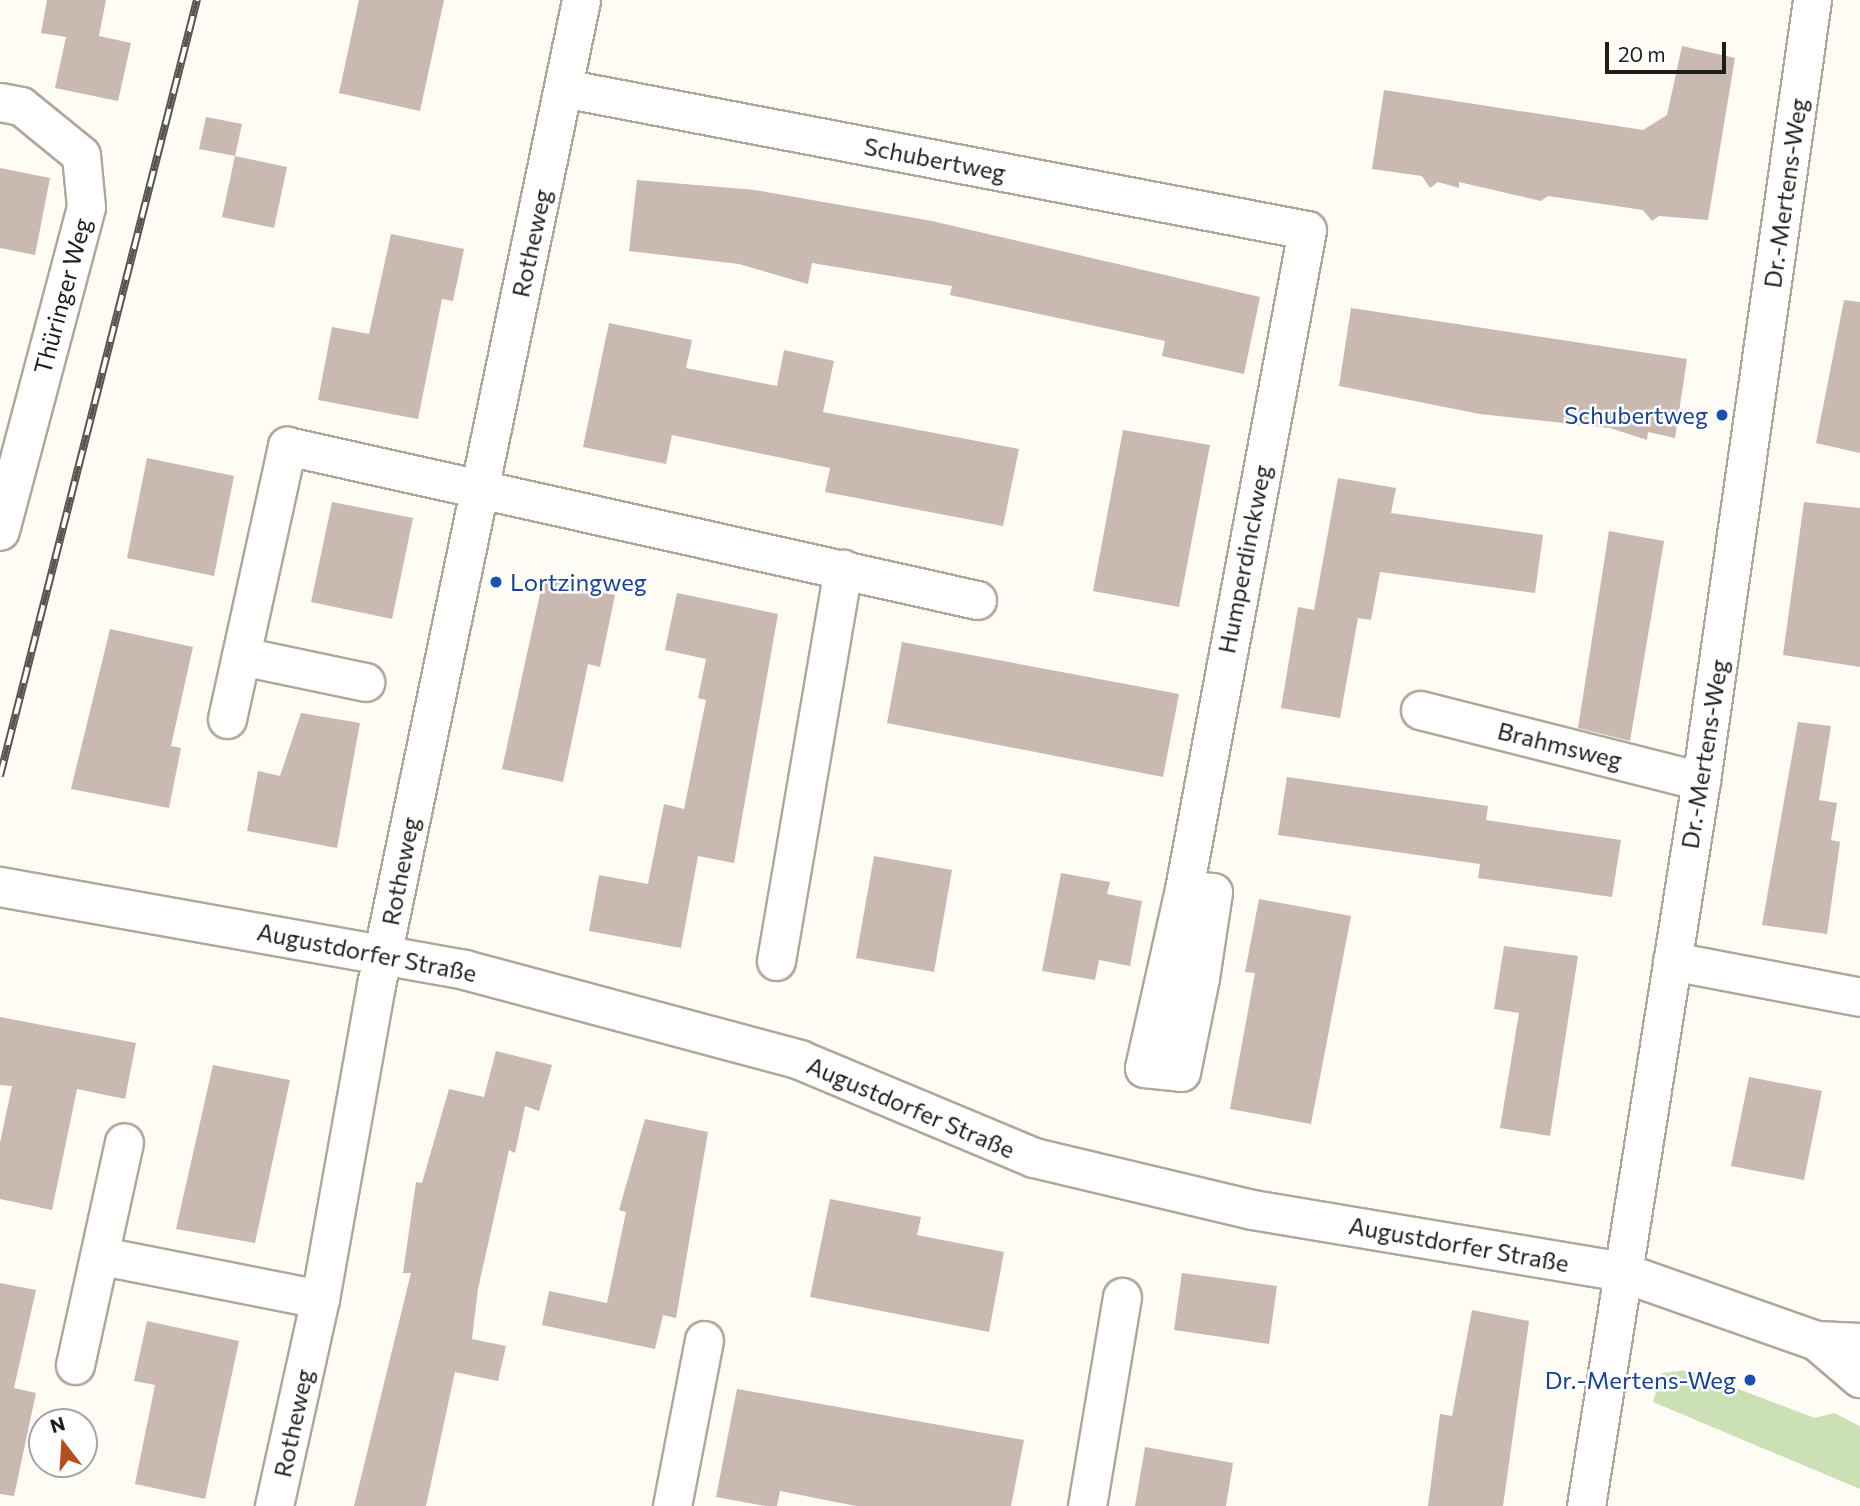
<!DOCTYPE html>
<meta charset="utf-8">
<style>
body{margin:0}
#map{position:relative;width:1860px;height:1506px;overflow:hidden;background:#fffbf5;font-family:Commissioner,sans-serif}
div>[style]{position:absolute}
.green>*{inset:0;background:#cce0b6}
.building>*{inset:0;background:#c9b9b0}
.roads{filter:drop-shadow(2px 0 #b0a799) drop-shadow(-2px 0 #b0a799) drop-shadow(0 2px #b0a799) drop-shadow(0 -2px #b0a799)}
.street>*{height:37px;margin:-18.5px;padding:0 18.5px;transform-origin:18.5px;border-radius:18.5px;background:#fff}
.secondary>*{height:38px;margin:-19px;padding:0 19px;transform-origin:19px;border-radius:19px;background:#fff}
.rail>*{height:8px;margin-top:-4px;transform-origin:0;background:repeating-linear-gradient(90deg,#fff 0 16px,#595651 0 32px);box-sizing:border-box;border-block:2px solid #595651}
.dots>*{width:19px;height:19px;translate:-50% -50%;box-sizing:border-box;border:4px solid #fff;border-radius:50%}
span{translate:-50% -50%;white-space:nowrap;text-align:center;line-height:1.15;-webkit-text-stroke:5px #fff;paint-order:stroke}
.street-label{font-size:24px;color:#201d18}
.transit-label{font-size:24px;color:#164399}
.right{translate:-100% -50%;text-align:right}
.left{translate:0 -50%;text-align:left}
.north{position:absolute;left:28px;top:1408px;width:70px;height:70px;box-sizing:border-box;background:#fff;border:2px solid #a6a5a3;border-radius:50%;rotate:343deg;font-size:19px;font-weight:700;line-height:28px;text-align:center;color:#201d18}
.north::after{content:'';display:block;margin:auto;width:24px;height:32px;background:#b34f1c;clip-path:polygon(50% 0,100% 100%,50% 72%,0 100%)}
.scale{position:absolute;left:1605px;top:42px;width:121px;height:32px;box-sizing:border-box;border:4px solid #201d18;border-top:0;padding-left:9px;font-size:21px;line-height:24px;white-space:nowrap;color:#201d18;-webkit-text-stroke:5px #fff;paint-order:stroke}
</style>
<div id="map">
<div class="green">
<i style="clip-path:polygon(1688px 1370px,1815px 1418px,1834px 1413px,1860px 1426px,1860px 1489px,1653px 1402px,1662px 1373px)"></i>
</div>
<div class="building">
<i style="clip-path:polygon(47px 0,106px 0,99px 36px,131px 43px,118px 101px,55px 88px,66px 37px,41px 33px)"></i>
<i style="clip-path:polygon(359px 0,444px 0,420px 111px,339px 93px)"></i>
<i style="clip-path:polygon(1682px 46px,1735px 58px,1708px 220px,1659px 216px,1652px 221px,1643px 210px,1548px 196px,1541px 201px,1459px 182px,1459px 188px,1438px 182px,1430px 188px,1422px 176px,1372px 169px,1384px 90px,1643px 130px,1667px 115px)"></i>
<i style="clip-path:polygon(206px 117px,242px 124px,235px 156px,199px 149px)"></i>
<i style="clip-path:polygon(235px 156px,287px 167px,274px 228px,222px 217px)"></i>
<i style="clip-path:polygon(0 168px,50px 178px,35px 255px,0 248px)"></i>
<i style="clip-path:polygon(637px 180px,755px 190px,932px 221px,1260px 297px,1244px 374px,1162px 356px,1165px 341px,950px 295px,952px 286px,812px 263px,808px 284px,739px 264px,629px 251px)"></i>
<i style="clip-path:polygon(391px 234px,464px 249px,453px 301px,442px 299px,418px 419px,318px 400px,332px 327px,369px 334px)"></i>
<i style="clip-path:polygon(1844px 300px,1860px 302px,1860px 453px,1816px 443px)"></i>
<i style="clip-path:polygon(1351px 308px,1687px 359px,1675px 438px,1648px 432px,1647px 440px,1610px 428px,1480px 414px,1339px 386px)"></i>
<i style="clip-path:polygon(609px 323px,692px 340px,686px 368px,777px 386px,784px 350px,834px 361px,823px 412px,1019px 449px,1003px 526px,825px 492px,830px 468px,672px 435px,666px 464px,583px 447px)"></i>
<i style="clip-path:polygon(1123px 430px,1210px 445px,1179px 607px,1093px 591px)"></i>
<i style="clip-path:polygon(147px 458px,234px 476px,214px 576px,127px 558px)"></i>
<i style="clip-path:polygon(1338px 478px,1396px 488px,1391px 513px,1543px 535px,1535px 593px,1380px 572px,1371px 620px,1358px 618px,1340px 718px,1281px 708px,1298px 607px,1314px 610px)"></i>
<i style="clip-path:polygon(332px 502px,413px 518px,392px 619px,311px 602px)"></i>
<i style="clip-path:polygon(1804px 502px,1860px 508px,1860px 667px,1783px 655px)"></i>
<i style="clip-path:polygon(1609px 531px,1664px 541px,1630px 741px,1578px 728px)"></i>
<i style="clip-path:polygon(543px 580px,615px 595px,600px 667px,588px 664px,563px 782px,502px 769px)"></i>
<i style="clip-path:polygon(677px 593px,778px 614px,734px 863px,698px 856px,681px 948px,589px 931px,599px 875px,648px 884px,664px 804px,684px 809px,706px 700px,698px 698px,706px 659px,665px 650px)"></i>
<i style="clip-path:polygon(110px 629px,193px 647px,171px 746px,181px 748px,169px 808px,71px 789px)"></i>
<i style="clip-path:polygon(902px 642px,1179px 694px,1163px 777px,887px 723px)"></i>
<i style="clip-path:polygon(301px 713px,360px 723px,337px 848px,247px 831px,258px 771px,280px 776px)"></i>
<i style="clip-path:polygon(1798px 722px,1831px 726px,1819px 800px,1837px 803px,1831px 840px,1840px 842px,1827px 934px,1762px 925px)"></i>
<i style="clip-path:polygon(1287px 777px,1488px 806px,1486px 820px,1621px 840px,1612px 897px,1478px 878px,1480px 864px,1278px 835px)"></i>
<i style="clip-path:polygon(874px 856px,952px 870px,934px 972px,856px 958px)"></i>
<i style="clip-path:polygon(1061px 873px,1110px 882px,1107px 894px,1142px 901px,1130px 966px,1099px 960px,1095px 980px,1042px 971px)"></i>
<i style="clip-path:polygon(1259px 899px,1351px 916px,1311px 1124px,1230px 1109px,1255px 973px,1245px 972px)"></i>
<i style="clip-path:polygon(1504px 946px,1578px 956px,1550px 1136px,1500px 1128px,1519px 1013px,1494px 1009px)"></i>
<i style="clip-path:polygon(0 1017px,136px 1043px,125px 1099px,77px 1089px,52px 1210px,0 1199px,0 1143px,12px 1086px,0 1085px)"></i>
<i style="clip-path:polygon(496px 1051px,552px 1065px,539px 1111px,525px 1106px,515px 1153px,509px 1150px,478px 1289px,472px 1339px,506px 1346px,498px 1381px,455px 1372px,426px 1506px,354px 1506px,411px 1273px,403px 1273px,416px 1182px,422px 1183px,449px 1089px,484px 1097px)"></i>
<i style="clip-path:polygon(213px 1065px,290px 1080px,255px 1243px,176px 1229px)"></i>
<i style="clip-path:polygon(1749px 1077px,1822px 1091px,1804px 1180px,1731px 1166px)"></i>
<i style="clip-path:polygon(645px 1119px,708px 1132px,676px 1318px,663px 1315px,655px 1349px,542px 1325px,549px 1291px,607px 1303px,626px 1212px,619px 1210px)"></i>
<i style="clip-path:polygon(830px 1199px,921px 1217px,917px 1235px,1004px 1252px,989px 1332px,810px 1297px)"></i>
<i style="clip-path:polygon(1182px 1273px,1277px 1286px,1269px 1344px,1174px 1330px)"></i>
<i style="clip-path:polygon(0 1283px,36px 1290px,14px 1388px,36px 1393px,14px 1496px,0 1494px)"></i>
<i style="clip-path:polygon(1472px 1310px,1529px 1321px,1503px 1506px,1428px 1506px,1440px 1414px,1452px 1416px)"></i>
<i style="clip-path:polygon(147px 1321px,239px 1341px,205px 1499px,135px 1484px,155px 1385px,134px 1381px)"></i>
<i style="clip-path:polygon(737px 1389px,1024px 1440px,1011px 1506px,856px 1506px,780px 1491px,777px 1506px,766px 1506px,716px 1497px)"></i>
<i style="clip-path:polygon(1145px 1447px,1233px 1463px,1226px 1506px,1135px 1506px)"></i>
</div>
<div class="roads">
<div class="street">
<i style="left:563px;top:88px;width:757px;rotate:10.81deg"></i>
<i style="left:1307px;top:230px;width:670px;rotate:100.57deg"></i>
<i style="left:1184px;top:889px;width:183px;rotate:102.6deg"></i>
<i style="left:1144px;top:1068px;width:37px;rotate:6deg"></i>
<i style="left:1181px;top:1072px;width:96px;rotate:-78.6deg"></i>
<i style="left:1200px;top:978px;width:34px;rotate:-168deg"></i>
<i style="left:0;top:102px;width:21px;rotate:11deg"></i>
<i style="left:21px;top:106px;width:77px;rotate:39.2deg"></i>
<i style="left:81px;top:155px;width:52px;rotate:84.5deg"></i>
<i style="left:86px;top:207px;width:335px;rotate:104.9deg"></i>
<i style="left:241px;top:656px;width:127px;rotate:11.8deg"></i>
<i style="left:1420px;top:710px;width:290px;rotate:14.2deg"></i>
<i style="left:227px;top:719px;width:280px;rotate:-77.6deg"></i>
<i style="left:287px;top:446px;width:707px;rotate:12.58deg"></i>
<i style="left:1184px;top:889px;width:29px;rotate:6deg"></i>
<i style="left:1213px;top:892px;width:87px;rotate:98.6deg"></i>
<i style="left:776px;top:961px;width:398px;rotate:-80.3deg"></i>
<i style="left:1672px;top:961px;width:191px;rotate:10.8deg"></i>
<i style="left:102px;top:1256px;width:222px;rotate:11.2deg"></i>
<i style="left:75px;top:1365px;width:228px;rotate:-77.6deg"></i>
<i style="left:274px;top:1506px;width:212px;rotate:-77.5deg"></i>
<i style="left:320px;top:1299px;width:319px;rotate:-79.9deg"></i>
<i style="left:376px;top:985px;width:1006px;rotate:-78.24deg"></i>
<i style="left:672px;top:1506px;width:169px;rotate:-79.1deg"></i>
<i style="left:1087px;top:1506px;width:212px;rotate:-80.5deg"></i>
<i style="left:1586px;top:1506px;width:734px;rotate:-80.99deg"></i>
<i style="left:1701px;top:781px;width:789px;rotate:-81.91deg"></i>
</div>
<div class="secondary">
<i style="left:0;top:887px;width:472px;rotate:10.1deg"></i>
<i style="left:465px;top:970px;width:347px;rotate:15deg"></i>
<i style="left:800px;top:1060px;width:254px;rotate:22.7deg"></i>
<i style="left:1034px;top:1158px;width:224px;rotate:13.4deg"></i>
<i style="left:1252px;top:1210px;width:374px;rotate:9.5deg"></i>
<i style="left:1621px;top:1272px;width:208px;rotate:19.4deg"></i>
<i style="left:1817px;top:1341px;width:43px;rotate:2.7deg"></i>
<i style="left:1817px;top:1341px;width:57px;rotate:40.7deg"></i>
</div>
</div>
<div class="rail">
<i style="left:0;top:776px;width:801px;rotate:-75.76deg"></i>
</div>
<div class="dots">
<i style="left:1722px;top:415px;background:#1a4fb4"></i>
<i style="left:496px;top:582px;background:#1a4fb4"></i>
<i style="left:1750px;top:1380px;background:#1a4fb4"></i>
</div>
<div class="street-label">
<span style="left:935px;top:159px;rotate:11deg">Schubertweg</span>
<span style="left:1785px;top:193px;rotate:-82deg">Dr.-Mertens-Weg</span>
<span style="left:531px;top:243px;rotate:-78deg">Rotheweg</span>
<span style="left:62px;top:296px;rotate:-75deg">Thüringer Weg</span>
<span style="left:1244px;top:559px;rotate:-79deg">Humperdinckweg</span>
<span style="left:1560px;top:745px;rotate:14deg">Brahmsweg</span>
<span style="left:1704px;top:754px;rotate:-81deg">Dr.-Mertens-Weg</span>
<span style="left:400px;top:871px;rotate:-79deg">Rotheweg</span>
<span style="left:367px;top:952px;rotate:11deg">Augustdorfer Straße</span>
<span style="left:911px;top:1107px;rotate:23deg">Augustdorfer Straße</span>
<span style="left:1459px;top:1244px;rotate:10deg">Augustdorfer Straße</span>
<span style="left:293px;top:1423px;rotate:-78deg">Rotheweg</span>
</div>
<div class="transit-label">
<span class="right" style="left:1708px;top:415px">Schubertweg</span>
<span class="left" style="left:510px;top:582px">Lortzingweg</span>
<span class="right" style="left:1736px;top:1380px">Dr.-Mertens-Weg</span>
</div>
<div class="north">N</div>
<div class="scale">20 m</div>
</div>
